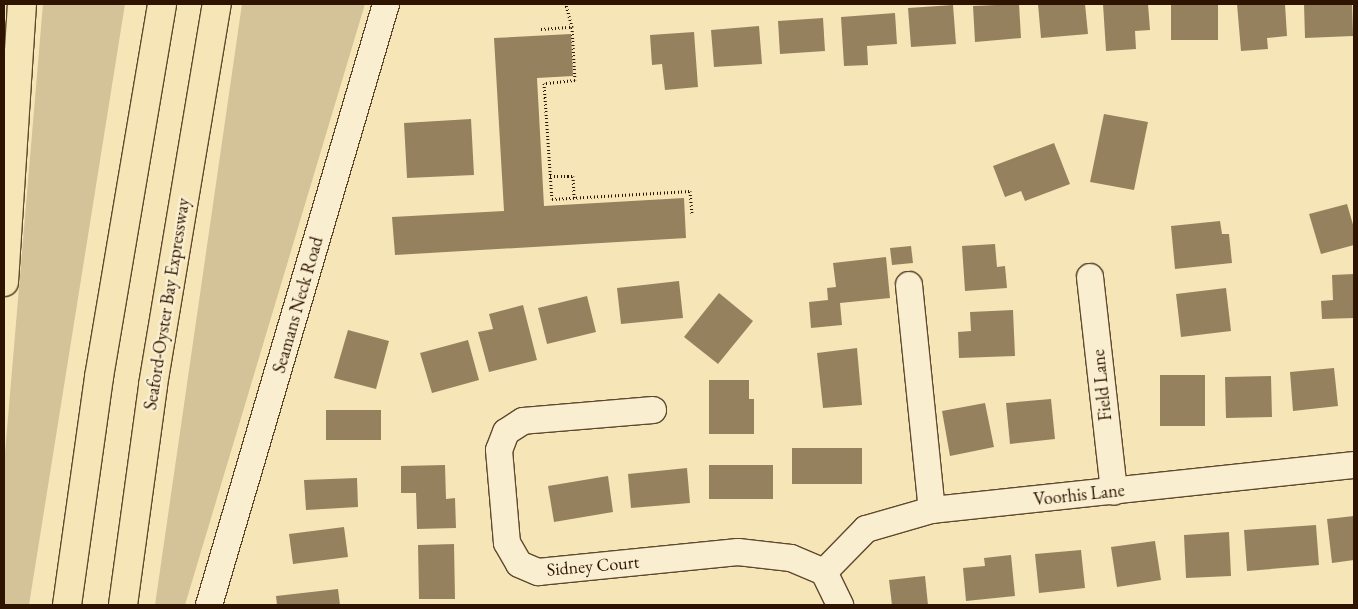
<!DOCTYPE html>
<style>
body{margin:0}
#map{position:relative;width:1358px;height:609px;overflow:hidden;background:#f6e6b7;font-family:"EB Garamond",serif}
div>[style]{position:absolute}
.green>*{inset:0;background:#d4c298}
.building>*{inset:0;background:#96815f}
.path>*{height:3px;margin-top:-1.5px;transform-origin:0;background:repeating-linear-gradient(90deg,#2e1300 0 1px,transparent 0 3.5px)}
.roads{filter:drop-shadow(1px 0 #60482e) drop-shadow(-1px 0 #60482e) drop-shadow(0 1px #60482e) drop-shadow(0 -1px #60482e)}
.minor>*{height:26px;margin:-13px;padding:0 13px;transform-origin:13px;border-radius:13px;background:#f9efd0}
.major>*{height:28px;margin:-14px;padding:0 14px;transform-origin:14px;border-radius:14px;background:#f6e6b7}
.highway>*{height:28px;margin:-14px;padding:0 14px;transform-origin:14px;border-radius:14px;background:#f6e6b7}
span{translate:-50% -50%;white-space:nowrap;text-align:center;line-height:1.15;-webkit-text-stroke:5px #f9efd0;paint-order:stroke}
.street-label{font-size:18px;color:#2e1300}
.frame{position:absolute;inset:0;border:5px solid #2e1300;pointer-events:none}
</style>
<div id="map">
<div class="green">
<i style="clip-path:polygon(43px 4px,125px 4px,29px 605px,4px 605px,4px 465px)"></i>
<i style="clip-path:polygon(242px 4px,365px 4px,185px 605px,155px 605px)"></i>
</div>
<div class="building">
<i style="clip-path:polygon(1019px 4px,1021px 38px,975px 42px,973px 6px)"></i>
<i style="clip-path:polygon(1038px 4px,1085px 4px,1088px 34px,1041px 38px)"></i>
<i style="clip-path:polygon(1103px 4px,1148px 4px,1150px 30px,1135px 31px,1136px 49px,1106px 51px)"></i>
<i style="clip-path:polygon(1237px 4px,1285px 4px,1287px 36px,1267px 38px,1268px 49px,1241px 51px)"></i>
<i style="clip-path:polygon(1304px 4px,1352px 4px,1353px 36px,1305px 38px)"></i>
<i style="clip-path:polygon(953px 5px,956px 44px,911px 47px,908px 8px)"></i>
<i style="clip-path:polygon(1171px 5px,1218px 5px,1218px 40px,1171px 40px)"></i>
<i style="clip-path:polygon(895px 13px,897px 44px,867px 46px,868px 65px,844px 66px,841px 17px)"></i>
<i style="clip-path:polygon(823px 18px,825px 51px,780px 54px,778px 21px)"></i>
<i style="clip-path:polygon(759px 26px,762px 64px,714px 67px,711px 30px)"></i>
<i style="clip-path:polygon(694px 32px,698px 87px,665px 90px,662px 64px,652px 65px,650px 35px)"></i>
<i style="clip-path:polygon(571px 34px,573px 76px,537px 78px,544px 206px,684px 198px,686px 238px,395px 255px,392px 217px,504px 211px,494px 38px)"></i>
<i style="clip-path:polygon(1104px 114px,1148px 122px,1134px 190px,1090px 182px)"></i>
<i style="clip-path:polygon(471px 119px,474px 175px,407px 178px,404px 123px)"></i>
<i style="clip-path:polygon(1054px 143px,1070px 184px,1025px 201px,1021px 191px,1005px 197px,993px 166px)"></i>
<i style="clip-path:polygon(1347px 204px,1354px 228px,1354px 245px,1321px 254px,1309px 214px)"></i>
<i style="clip-path:polygon(1220px 221px,1222px 234px,1229px 234px,1232px 263px,1175px 269px,1171px 226px)"></i>
<i style="clip-path:polygon(995px 244px,997px 267px,1005px 266px,1007px 288px,965px 291px,962px 246px)"></i>
<i style="clip-path:polygon(911px 246px,913px 263px,892px 265px,890px 248px)"></i>
<i style="clip-path:polygon(886px 257px,890px 298px,840px 303px,842px 325px,811px 328px,809px 302px,828px 300px,827px 288px,836px 287px,833px 263px)"></i>
<i style="clip-path:polygon(1354px 274px,1354px 318px,1322px 319px,1321px 301px,1333px 300px,1332px 275px)"></i>
<i style="clip-path:polygon(679px 281px,683px 318px,621px 324px,617px 288px)"></i>
<i style="clip-path:polygon(1226px 288px,1231px 331px,1181px 337px,1176px 294px)"></i>
<i style="clip-path:polygon(719px 293px,753px 321px,718px 364px,684px 337px)"></i>
<i style="clip-path:polygon(587px 296px,596px 332px,547px 344px,538px 308px)"></i>
<i style="clip-path:polygon(523px 305px,537px 360px,489px 372px,478px 332px,493px 329px,489px 314px)"></i>
<i style="clip-path:polygon(1013px 310px,1015px 356px,959px 358px,958px 332px,971px 331px,970px 312px)"></i>
<i style="clip-path:polygon(348px 330px,389px 341px,376px 389px,334px 378px)"></i>
<i style="clip-path:polygon(468px 340px,479px 380px,432px 393px,420px 353px)"></i>
<i style="clip-path:polygon(857px 348px,862px 405px,823px 408px,817px 353px)"></i>
<i style="clip-path:polygon(1334px 368px,1338px 406px,1293px 411px,1290px 372px)"></i>
<i style="clip-path:polygon(1160px 375px,1205px 375px,1205px 426px,1160px 426px)"></i>
<i style="clip-path:polygon(1271px 376px,1272px 417px,1226px 418px,1225px 377px)"></i>
<i style="clip-path:polygon(709px 380px,749px 380px,749px 399px,754px 399px,754px 434px,709px 434px)"></i>
<i style="clip-path:polygon(1051px 399px,1055px 439px,1010px 444px,1006px 403px)"></i>
<i style="clip-path:polygon(985px 403px,994px 447px,950px 456px,942px 411px)"></i>
<i style="clip-path:polygon(326px 410px,381px 410px,381px 440px,326px 440px)"></i>
<i style="clip-path:polygon(792px 448px,862px 448px,862px 484px,792px 484px)"></i>
<i style="clip-path:polygon(445px 465px,446px 499px,455px 498px,456px 528px,417px 529px,416px 493px,401px 493px,401px 466px)"></i>
<i style="clip-path:polygon(709px 465px,773px 465px,773px 499px,709px 499px)"></i>
<i style="clip-path:polygon(687px 468px,690px 503px,631px 508px,628px 474px)"></i>
<i style="clip-path:polygon(608px 476px,613px 512px,554px 522px,548px 486px)"></i>
<i style="clip-path:polygon(357px 478px,358px 507px,306px 510px,304px 480px)"></i>
<i style="clip-path:polygon(1354px 516px,1354px 560px,1332px 563px,1327px 519px)"></i>
<i style="clip-path:polygon(1316px 525px,1319px 565px,1247px 571px,1244px 530px)"></i>
<i style="clip-path:polygon(344px 527px,348px 557px,293px 564px,289px 534px)"></i>
<i style="clip-path:polygon(1229px 532px,1231px 576px,1186px 578px,1184px 535px)"></i>
<i style="clip-path:polygon(1155px 541px,1161px 580px,1117px 587px,1111px 547px)"></i>
<i style="clip-path:polygon(454px 544px,455px 599px,419px 599px,418px 545px)"></i>
<i style="clip-path:polygon(1081px 550px,1085px 588px,1039px 593px,1035px 554px)"></i>
<i style="clip-path:polygon(1011px 555px,1015px 596px,966px 601px,963px 568px,985px 566px,984px 558px)"></i>
<i style="clip-path:polygon(925px 576px,928px 605px,892px 605px,889px 580px)"></i>
<i style="clip-path:polygon(338px 589px,340px 605px,277px 605px,276px 596px)"></i>
</div>
<div class="path">
<i style="left:572px;top:27px;width:53px;rotate:86.8deg"></i>
<i style="left:575px;top:80px;width:31px;rotate:174deg"></i>
<i style="left:544px;top:83px;width:116px;rotate:86.1deg"></i>
<i style="left:552px;top:199px;width:138px;rotate:-3.3deg"></i>
<i style="left:690px;top:191px;width:23px;rotate:85deg"></i>
<i style="left:541px;top:29px;width:31px;rotate:-4deg"></i>
<i style="left:572px;top:27px;width:24px;rotate:-105deg"></i>
<i style="left:550px;top:176px;width:23px"></i>
<i style="left:573px;top:176px;width:22px;rotate:87deg"></i>
</div>
<div class="roads">
<div class="minor">
<i style="left:1090px;top:277px;width:216px;rotate:83.6deg"></i>
<i style="left:909px;top:285px;width:226px;rotate:84.2deg"></i>
<i style="left:653px;top:410px;width:130px;rotate:175.2deg"></i>
<i style="left:523px;top:421px;width:20px;rotate:147deg"></i>
<i style="left:506px;top:432px;width:19px;rotate:111deg"></i>
<i style="left:499px;top:450px;width:93px;rotate:85.1deg"></i>
<i style="left:507px;top:543px;width:24px;rotate:60deg"></i>
<i style="left:519px;top:564px;width:21px;rotate:23deg"></i>
<i style="left:538px;top:572px;width:201px;rotate:-5.7deg"></i>
<i style="left:738px;top:552px;width:53px;rotate:6.5deg"></i>
<i style="left:791px;top:558px;width:36px;rotate:23deg"></i>
<i style="left:824px;top:572px;width:37px;rotate:64deg"></i>
<i style="left:824px;top:572px;width:60px;rotate:-45.7deg"></i>
<i style="left:866px;top:529px;width:69px;rotate:-16.1deg"></i>
<i style="left:932px;top:510px;width:424px;rotate:-6.1deg"></i>
<i style="left:209px;top:605px;width:627px;rotate:-73.59deg"></i>
</div>
<div class="major">
<i style="left:4px;top:282px;width:279px;rotate:-86.3deg"></i>
</div>
<div class="highway">
<i style="left:67px;top:605px;width:230px;rotate:-82deg"></i>
<i style="left:99px;top:377px;width:378px;rotate:-80.4deg"></i>
<i style="left:123px;top:605px;width:222px;rotate:-82.2deg"></i>
<i style="left:153px;top:385px;width:386px;rotate:-80.5deg"></i>
</div>
</div>
<div class="street-label">
<span style="left:167px;top:304px;rotate:-81deg">Seaford-Oyster Bay Expressway</span>
<span style="left:298px;top:305px;rotate:-74deg">Seamans Neck Road</span>
<span style="left:1102px;top:385px;rotate:-96deg">Field Lane</span>
<span style="left:1079px;top:495px;rotate:-6deg">Voorhis Lane</span>
<span style="left:593px;top:566px;rotate:-5deg">Sidney Court</span>
</div>
<div class="frame"></div>
</div>
